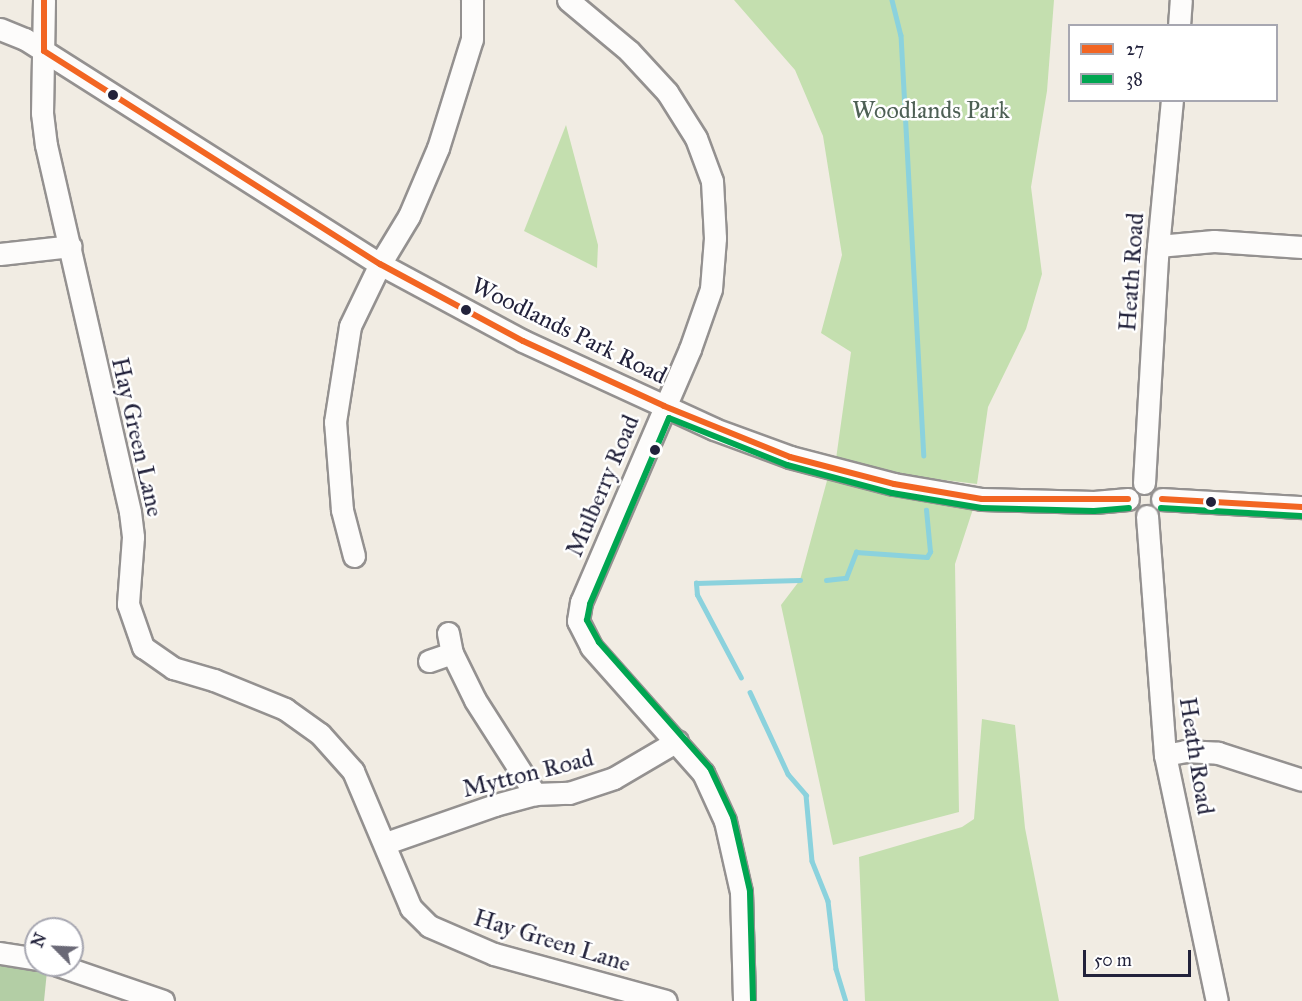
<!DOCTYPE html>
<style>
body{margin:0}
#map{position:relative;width:1302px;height:1001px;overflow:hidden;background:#f1ece3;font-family:"IM FELL Great Primer",serif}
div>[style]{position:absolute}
.green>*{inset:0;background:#c4dfaf}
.forest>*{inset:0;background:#b3cea5}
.stream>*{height:4.5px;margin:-2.25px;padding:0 2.25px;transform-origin:2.25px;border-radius:2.25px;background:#8bd2dd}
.roads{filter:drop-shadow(2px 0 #949190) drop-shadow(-2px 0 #949190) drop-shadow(0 2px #949190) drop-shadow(0 -2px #949190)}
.minor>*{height:21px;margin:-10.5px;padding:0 10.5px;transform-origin:10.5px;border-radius:10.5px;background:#fdfcfb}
.bus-1>*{height:6px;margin:-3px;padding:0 3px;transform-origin:3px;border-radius:3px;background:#f26522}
.bus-2>*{height:6px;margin:-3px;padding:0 3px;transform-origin:3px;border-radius:3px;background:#00a651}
.dots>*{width:16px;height:16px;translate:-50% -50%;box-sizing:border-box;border:3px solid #fff;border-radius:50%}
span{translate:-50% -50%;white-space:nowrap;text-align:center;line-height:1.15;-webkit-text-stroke:5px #fff;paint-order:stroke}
.park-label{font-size:24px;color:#4e6055}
.street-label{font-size:24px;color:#22223b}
.legend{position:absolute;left:1068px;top:24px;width:210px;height:78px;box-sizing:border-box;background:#fff;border:2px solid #a7a7b1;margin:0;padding:8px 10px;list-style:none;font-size:18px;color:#22223b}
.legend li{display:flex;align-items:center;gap:12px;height:30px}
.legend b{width:30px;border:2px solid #a7a7b1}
.north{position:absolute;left:24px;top:917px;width:60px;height:60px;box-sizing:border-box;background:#fff;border:2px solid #a7a7b1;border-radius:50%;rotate:294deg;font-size:16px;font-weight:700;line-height:24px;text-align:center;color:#22223b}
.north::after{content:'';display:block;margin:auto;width:21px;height:27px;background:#6a6976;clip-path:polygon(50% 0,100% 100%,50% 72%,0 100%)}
.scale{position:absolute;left:1083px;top:950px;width:108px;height:27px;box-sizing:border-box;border:3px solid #22223b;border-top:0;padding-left:8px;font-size:18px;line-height:21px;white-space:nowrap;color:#22223b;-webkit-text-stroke:4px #fff;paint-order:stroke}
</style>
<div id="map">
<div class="green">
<i style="clip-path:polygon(734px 0,1054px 0,1047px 91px,1031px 187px,1042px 274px,1026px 329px,988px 407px,977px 484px,895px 474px,836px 459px,851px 352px,821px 333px,842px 255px,823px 136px,795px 70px)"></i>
<i style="clip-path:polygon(566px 125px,598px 245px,597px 268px,524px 231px)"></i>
<i style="clip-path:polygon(828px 477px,973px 509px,955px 564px,959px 812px,833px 845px,781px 605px,800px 580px)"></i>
<i style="clip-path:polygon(982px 719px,1015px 725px,1025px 828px,1059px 1001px,865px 1001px,859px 857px,962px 827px,974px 819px)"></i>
</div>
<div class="forest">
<i style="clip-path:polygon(0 963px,47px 971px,44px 1001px,0 1001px)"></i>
</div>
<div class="stream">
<i style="left:892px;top:0;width:36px;rotate:76deg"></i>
<i style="left:901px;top:35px;width:421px;rotate:86.9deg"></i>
<i style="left:826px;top:580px;width:20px;rotate:-6deg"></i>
<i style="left:846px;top:578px;width:28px;rotate:-69deg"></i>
<i style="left:856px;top:552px;width:71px;rotate:4deg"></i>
<i style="left:927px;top:557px;width:6px;rotate:-59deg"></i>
<i style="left:930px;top:552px;width:42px;rotate:-95.4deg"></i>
<i style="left:741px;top:678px;width:94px;rotate:-117.9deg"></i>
<i style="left:697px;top:595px;width:12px;rotate:-95deg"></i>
<i style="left:696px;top:583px;width:104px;rotate:-1.7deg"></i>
<i style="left:750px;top:692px;width:90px;rotate:65.1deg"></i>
<i style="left:788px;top:774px;width:28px;rotate:49deg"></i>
<i style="left:806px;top:795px;width:66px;rotate:84.8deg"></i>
<i style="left:812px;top:861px;width:43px;rotate:68.2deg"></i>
<i style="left:828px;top:901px;width:68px;rotate:83.3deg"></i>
<i style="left:836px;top:969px;width:34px;rotate:73deg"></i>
</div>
<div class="roads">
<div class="minor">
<i style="left:44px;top:0;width:113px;rotate:91deg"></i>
<i style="left:42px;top:113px;width:32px;rotate:83deg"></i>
<i style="left:46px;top:145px;width:376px;rotate:77.1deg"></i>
<i style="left:130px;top:512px;width:25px;rotate:83deg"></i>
<i style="left:133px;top:537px;width:67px;rotate:94.3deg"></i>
<i style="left:128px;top:604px;width:46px;rotate:70.8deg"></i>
<i style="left:143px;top:647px;width:37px;rotate:35deg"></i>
<i style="left:173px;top:668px;width:43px;rotate:16.3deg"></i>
<i style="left:214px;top:680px;width:77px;rotate:22.2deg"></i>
<i style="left:285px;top:709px;width:43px;rotate:35.5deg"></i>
<i style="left:320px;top:734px;width:50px;rotate:48.3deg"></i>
<i style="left:353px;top:771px;width:149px;rotate:67.1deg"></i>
<i style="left:411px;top:908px;width:25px;rotate:45deg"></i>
<i style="left:429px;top:926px;width:71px;rotate:23.3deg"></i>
<i style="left:494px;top:954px;width:178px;rotate:15.3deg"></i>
<i style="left:568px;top:0;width:80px;rotate:39.9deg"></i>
<i style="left:629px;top:51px;width:56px;rotate:47.2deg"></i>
<i style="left:667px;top:92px;width:54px;rotate:57.8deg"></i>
<i style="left:696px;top:138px;width:46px;rotate:69.6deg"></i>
<i style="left:712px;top:181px;width:57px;rotate:87deg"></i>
<i style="left:715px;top:238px;width:51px;rotate:94.5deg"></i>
<i style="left:711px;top:289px;width:64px;rotate:109.3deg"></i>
<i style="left:690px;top:349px;width:275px;rotate:113.3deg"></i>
<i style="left:581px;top:602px;width:19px;rotate:99deg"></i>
<i style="left:578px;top:621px;width:29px;rotate:63deg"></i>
<i style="left:591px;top:647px;width:169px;rotate:48.4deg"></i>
<i style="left:703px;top:773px;width:53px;rotate:65.4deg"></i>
<i style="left:725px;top:821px;width:73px;rotate:77.3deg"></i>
<i style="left:741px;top:892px;width:109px;rotate:88.4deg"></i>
<i style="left:1179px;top:26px;width:26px;rotate:-86deg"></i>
<i style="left:0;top:29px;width:27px;rotate:22deg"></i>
<i style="left:25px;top:39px;width:420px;rotate:32.4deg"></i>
<i style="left:380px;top:264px;width:162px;rotate:28.3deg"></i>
<i style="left:523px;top:341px;width:210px;rotate:24.7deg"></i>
<i style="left:714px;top:429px;width:81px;rotate:20.2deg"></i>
<i style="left:790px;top:457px;width:107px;rotate:14.6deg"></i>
<i style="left:894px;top:484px;width:89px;rotate:9.7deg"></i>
<i style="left:982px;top:499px;width:112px;rotate:1.5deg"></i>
<i style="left:1094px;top:502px;width:34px;rotate:-5deg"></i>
<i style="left:1158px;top:246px;width:56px;rotate:-5.1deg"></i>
<i style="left:1214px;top:241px;width:88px;rotate:3.9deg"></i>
<i style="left:0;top:254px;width:71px;rotate:-6.4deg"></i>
<i style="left:1144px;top:483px;width:225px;rotate:-86.7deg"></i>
<i style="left:1157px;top:258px;width:159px;rotate:-84.6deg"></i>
<i style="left:1162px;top:499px;width:140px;rotate:3.3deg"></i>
<i style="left:1147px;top:516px;width:240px;rotate:85.7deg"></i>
<i style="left:1165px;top:755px;width:251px;rotate:78.1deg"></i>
<i style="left:354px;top:556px;width:48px;rotate:-104.6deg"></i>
<i style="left:342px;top:510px;width:88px;rotate:-94.5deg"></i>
<i style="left:335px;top:422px;width:97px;rotate:-81.1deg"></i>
<i style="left:350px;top:326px;width:69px;rotate:-64.2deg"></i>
<i style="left:380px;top:264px;width:56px;rotate:-58.9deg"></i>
<i style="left:409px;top:216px;width:74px;rotate:-66.9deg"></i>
<i style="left:438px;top:148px;width:114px;rotate:-72.7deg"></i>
<i style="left:472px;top:39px;width:39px;rotate:-90deg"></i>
<i style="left:448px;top:633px;width:20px;rotate:79deg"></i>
<i style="left:429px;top:661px;width:24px;rotate:-19deg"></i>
<i style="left:452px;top:653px;width:52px;rotate:63.9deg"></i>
<i style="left:475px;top:700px;width:112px;rotate:57.4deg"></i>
<i style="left:1165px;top:755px;width:20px;rotate:-11deg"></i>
<i style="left:1185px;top:751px;width:33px;rotate:3deg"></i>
<i style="left:1218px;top:753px;width:88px;rotate:17.8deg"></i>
<i style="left:386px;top:843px;width:115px;rotate:-19.2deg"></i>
<i style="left:495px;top:805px;width:41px;rotate:-15.4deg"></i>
<i style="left:535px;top:794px;width:34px;rotate:-2deg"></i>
<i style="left:569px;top:793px;width:47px;rotate:-18.4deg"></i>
<i style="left:614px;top:778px;width:73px;rotate:-30.4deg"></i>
<i style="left:0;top:953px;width:36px;rotate:9deg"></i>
<i style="left:58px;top:965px;width:111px;rotate:18.9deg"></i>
</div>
</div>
<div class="bus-1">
<i style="left:44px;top:0;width:51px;rotate:90deg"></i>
<i style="left:44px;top:51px;width:398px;rotate:32.4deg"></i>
<i style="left:380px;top:264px;width:162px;rotate:28.3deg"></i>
<i style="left:523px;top:341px;width:155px;rotate:24.7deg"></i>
<i style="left:664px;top:406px;width:136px;rotate:22deg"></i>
<i style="left:790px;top:457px;width:107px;rotate:14.6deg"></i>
<i style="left:894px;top:484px;width:89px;rotate:9.7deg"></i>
<i style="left:982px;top:499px;width:146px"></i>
<i style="left:1162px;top:499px;width:140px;rotate:3.3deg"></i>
</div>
<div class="bus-2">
<i style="left:1161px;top:508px;width:140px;rotate:3.3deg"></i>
<i style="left:753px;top:1001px;width:110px;rotate:-91.6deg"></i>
<i style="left:750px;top:891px;width:76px;rotate:-102.9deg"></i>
<i style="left:733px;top:817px;width:54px;rotate:-115.1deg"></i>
<i style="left:710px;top:768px;width:168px;rotate:-131.4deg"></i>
<i style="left:599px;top:642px;width:25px;rotate:-119deg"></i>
<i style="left:587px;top:620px;width:16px;rotate:-79deg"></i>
<i style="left:590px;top:604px;width:202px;rotate:-67deg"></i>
<i style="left:669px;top:418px;width:127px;rotate:21.7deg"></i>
<i style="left:787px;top:465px;width:109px;rotate:14.9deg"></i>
<i style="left:892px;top:493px;width:91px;rotate:9.5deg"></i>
<i style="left:982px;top:508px;width:112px;rotate:1.5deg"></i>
<i style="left:1094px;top:511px;width:35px;rotate:-5deg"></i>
</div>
<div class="dots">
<i style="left:113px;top:95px;background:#22223b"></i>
<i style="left:466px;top:310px;background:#22223b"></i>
<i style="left:655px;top:450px;background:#22223b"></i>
<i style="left:1211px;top:502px;background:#22223b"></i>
</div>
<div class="park-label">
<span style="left:931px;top:111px">Woodlands Park</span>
</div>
<div class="street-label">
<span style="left:1132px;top:272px;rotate:-86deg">Heath Road</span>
<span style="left:569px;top:331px;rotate:26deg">Woodlands Park Road</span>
<span style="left:137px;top:437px;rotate:77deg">Hay Green Lane</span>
<span style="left:603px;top:486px;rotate:-67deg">Mulberry Road</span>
<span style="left:1196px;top:756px;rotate:81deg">Heath Road</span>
<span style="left:528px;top:774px;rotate:-14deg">Mytton Road</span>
<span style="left:552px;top:941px;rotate:17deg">Hay Green Lane</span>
</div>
<ul class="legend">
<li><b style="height:8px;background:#f26522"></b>27</li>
<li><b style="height:8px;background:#00a651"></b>38</li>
</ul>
<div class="north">N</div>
<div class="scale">50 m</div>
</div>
